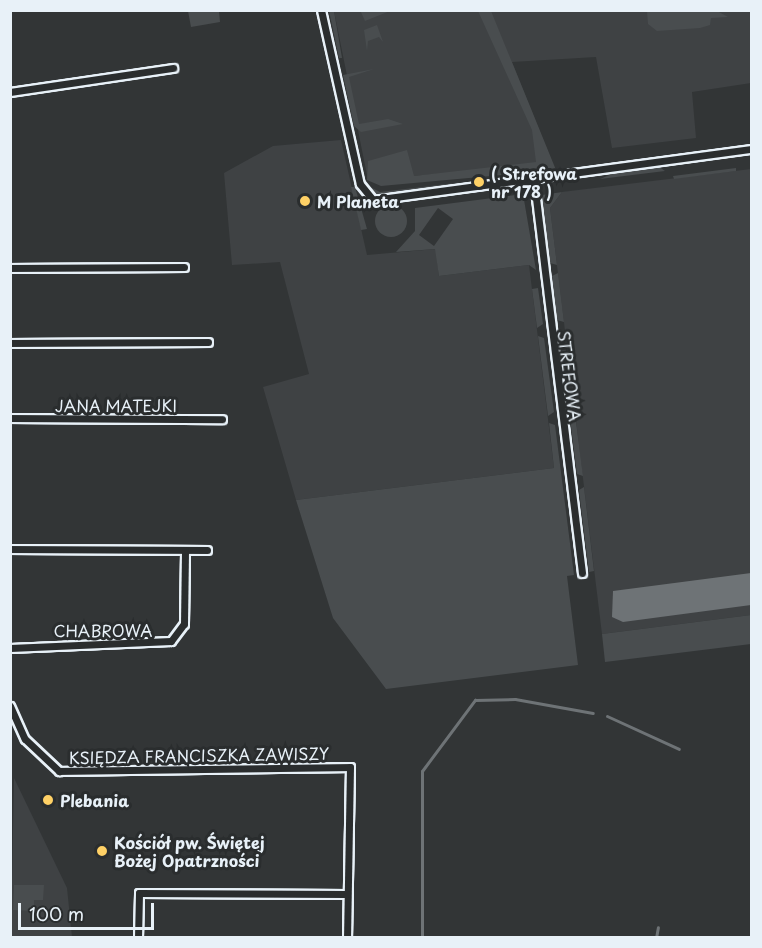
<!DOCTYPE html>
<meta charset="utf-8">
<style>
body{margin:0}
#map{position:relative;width:762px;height:948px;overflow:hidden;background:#323536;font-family:"Playpen Sans",sans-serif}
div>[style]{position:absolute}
.built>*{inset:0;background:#3f4244}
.green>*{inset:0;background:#494d4f}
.round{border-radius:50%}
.water>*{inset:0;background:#6e7376}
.stream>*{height:3px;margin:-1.5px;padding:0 1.5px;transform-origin:1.5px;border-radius:1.5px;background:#6e7376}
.roads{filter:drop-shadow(2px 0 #e8f1f8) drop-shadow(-2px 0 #e8f1f8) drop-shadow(0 2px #e8f1f8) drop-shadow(0 -2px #e8f1f8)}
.street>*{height:7px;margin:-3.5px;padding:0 3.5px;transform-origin:3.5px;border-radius:3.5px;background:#2a2d2e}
.dots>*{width:16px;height:16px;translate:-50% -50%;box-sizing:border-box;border:3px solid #2a2d2e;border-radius:50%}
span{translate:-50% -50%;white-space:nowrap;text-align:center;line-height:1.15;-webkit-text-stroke:6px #2a2d2e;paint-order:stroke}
.poi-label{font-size:16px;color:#e8f1f8;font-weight:700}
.left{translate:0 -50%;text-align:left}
.street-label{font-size:16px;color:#e8f1f8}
.frame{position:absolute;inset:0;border:12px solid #e8f1f8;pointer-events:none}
.scale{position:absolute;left:18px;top:903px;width:136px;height:27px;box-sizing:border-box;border:3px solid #e8f1f8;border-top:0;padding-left:8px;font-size:18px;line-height:21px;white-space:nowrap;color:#e8f1f8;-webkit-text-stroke:4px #2a2d2e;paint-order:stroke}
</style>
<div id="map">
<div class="built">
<i style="clip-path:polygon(334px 11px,751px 11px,751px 83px,692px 92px,696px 138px,612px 148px,596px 57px,512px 62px,553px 164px,368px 180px)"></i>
<i style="clip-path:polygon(341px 140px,367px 255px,436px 249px,439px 276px,529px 265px,554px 468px,296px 500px,263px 387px,309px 374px,280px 262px,232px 265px,224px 173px,273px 146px)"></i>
<i style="clip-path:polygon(751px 169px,751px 615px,602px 634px,550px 208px,562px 192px)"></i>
<i style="clip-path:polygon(14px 778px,67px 888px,72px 937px,11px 937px)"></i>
</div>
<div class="green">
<i style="clip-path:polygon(360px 10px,390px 10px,390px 11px,365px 21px)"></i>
<i style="clip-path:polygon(188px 11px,219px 11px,220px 22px,191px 27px)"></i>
<i style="clip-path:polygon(329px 11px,334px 11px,342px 58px,339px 58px)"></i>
<i style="clip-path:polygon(478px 11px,491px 11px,556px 170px,381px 186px,367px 180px,368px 161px,407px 150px,414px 176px,536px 162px,532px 130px)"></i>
<i style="clip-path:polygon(647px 11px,717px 11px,728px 17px,711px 18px,710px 25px,700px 28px,657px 31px,648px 24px)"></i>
<i style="clip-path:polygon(377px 25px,383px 42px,379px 37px,368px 41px,367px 51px,364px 30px)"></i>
<i style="clip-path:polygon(374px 69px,349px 77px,359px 124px,388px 119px,403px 124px,361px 132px,354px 126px,343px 75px)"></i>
<i style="clip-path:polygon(658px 166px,665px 171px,600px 179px,612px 174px)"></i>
<i style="clip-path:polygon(736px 168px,736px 171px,674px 179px,673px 176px)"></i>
<i style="clip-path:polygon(464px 182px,383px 195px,373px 193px,366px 185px,380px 192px)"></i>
<i style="clip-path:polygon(617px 184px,562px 192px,550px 208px,557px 265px,550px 263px,542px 195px)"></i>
<i style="clip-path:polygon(351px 187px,355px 187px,367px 229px,361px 230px)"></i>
<i style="clip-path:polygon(evenodd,523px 194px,536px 270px,529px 265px,439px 276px,435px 249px,396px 252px,415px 231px,415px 208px,523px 194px,438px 208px,453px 219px,434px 246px,419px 235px,438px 208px)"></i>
<i class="round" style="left:375px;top:205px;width:32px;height:32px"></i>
<i style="clip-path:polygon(558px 273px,564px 322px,557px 320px,552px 276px)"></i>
<i style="clip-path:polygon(538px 288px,543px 324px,537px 328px,532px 289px)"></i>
<i style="clip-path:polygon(565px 332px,571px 381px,565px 379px,559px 336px)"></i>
<i style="clip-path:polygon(538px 336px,544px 338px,554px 412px,548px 416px)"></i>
<i style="clip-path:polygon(572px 391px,583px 476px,577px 474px,567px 394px)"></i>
<i style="clip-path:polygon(549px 423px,555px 425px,574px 575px,567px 576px,578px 665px,386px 689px,333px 618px,296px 500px,554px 468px)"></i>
<i style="clip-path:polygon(584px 487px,594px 571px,589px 572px,579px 490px)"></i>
<i style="clip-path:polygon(751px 615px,751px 644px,605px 662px,602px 634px)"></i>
<i style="clip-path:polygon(14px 885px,44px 885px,43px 900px,34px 900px,34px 911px,13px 910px)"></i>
</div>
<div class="water">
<i style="clip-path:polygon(751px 573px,751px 605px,623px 622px,612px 617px,613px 591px)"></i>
</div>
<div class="stream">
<i style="left:607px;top:716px;width:79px;rotate:24.6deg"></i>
<i style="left:422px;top:938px;width:167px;rotate:-90deg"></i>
<i style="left:422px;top:771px;width:89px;rotate:-53.3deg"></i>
<i style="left:475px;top:700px;width:40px;rotate:-1.4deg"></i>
<i style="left:515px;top:699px;width:79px;rotate:10.2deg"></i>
<i style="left:656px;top:938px;width:11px;rotate:-80deg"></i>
</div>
<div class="roads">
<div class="street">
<i style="left:321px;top:10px;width:178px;rotate:77.4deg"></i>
<i style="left:360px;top:184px;width:21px;rotate:51deg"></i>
<i style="left:373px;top:200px;width:382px;rotate:-7.7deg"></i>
<i style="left:10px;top:92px;width:165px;rotate:-8.4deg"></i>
<i style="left:534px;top:182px;width:394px;rotate:83deg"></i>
<i style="left:10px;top:268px;width:174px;rotate:-0.3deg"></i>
<i style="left:10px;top:343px;width:198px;rotate:-0.3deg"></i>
<i style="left:10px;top:418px;width:212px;rotate:0.3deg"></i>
<i style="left:10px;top:549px;width:197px;rotate:0.3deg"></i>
<i style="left:10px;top:648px;width:161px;rotate:-2.5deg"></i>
<i style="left:171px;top:641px;width:21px;rotate:-53deg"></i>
<i style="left:184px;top:624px;width:74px;rotate:-89.2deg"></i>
<i style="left:10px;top:706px;width:36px;rotate:66deg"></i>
<i style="left:25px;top:739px;width:47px;rotate:43.3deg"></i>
<i style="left:59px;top:771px;width:291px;rotate:-0.8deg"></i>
<i style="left:350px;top:767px;width:171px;rotate:91deg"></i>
<i style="left:138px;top:938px;width:45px;rotate:-88.7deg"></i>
<i style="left:139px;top:893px;width:208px;rotate:0.3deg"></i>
</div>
</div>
<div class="dots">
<i style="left:479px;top:182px;background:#ffd166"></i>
<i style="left:305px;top:201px;background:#ffd166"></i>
<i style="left:48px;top:800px;background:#ffd166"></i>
<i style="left:102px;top:851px;background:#ffd166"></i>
</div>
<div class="poi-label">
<span class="left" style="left:491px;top:182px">( Strefowa<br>nr 178 )</span>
<span class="left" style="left:317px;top:201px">M Planeta</span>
<span class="left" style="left:60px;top:800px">Plebania</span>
<span class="left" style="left:114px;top:851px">Kościół pw. Świętej<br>Bożej Opatrzności</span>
</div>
<div class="street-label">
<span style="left:570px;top:376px;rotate:83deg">STREFOWA</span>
<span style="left:116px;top:405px">JANA MATEJKI</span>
<span style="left:103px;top:630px">CHABROWA</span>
<span style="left:199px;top:755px;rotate:-1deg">KSIĘDZA FRANCISZKA ZAWISZY</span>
</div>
<div class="frame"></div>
<div class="scale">100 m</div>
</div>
